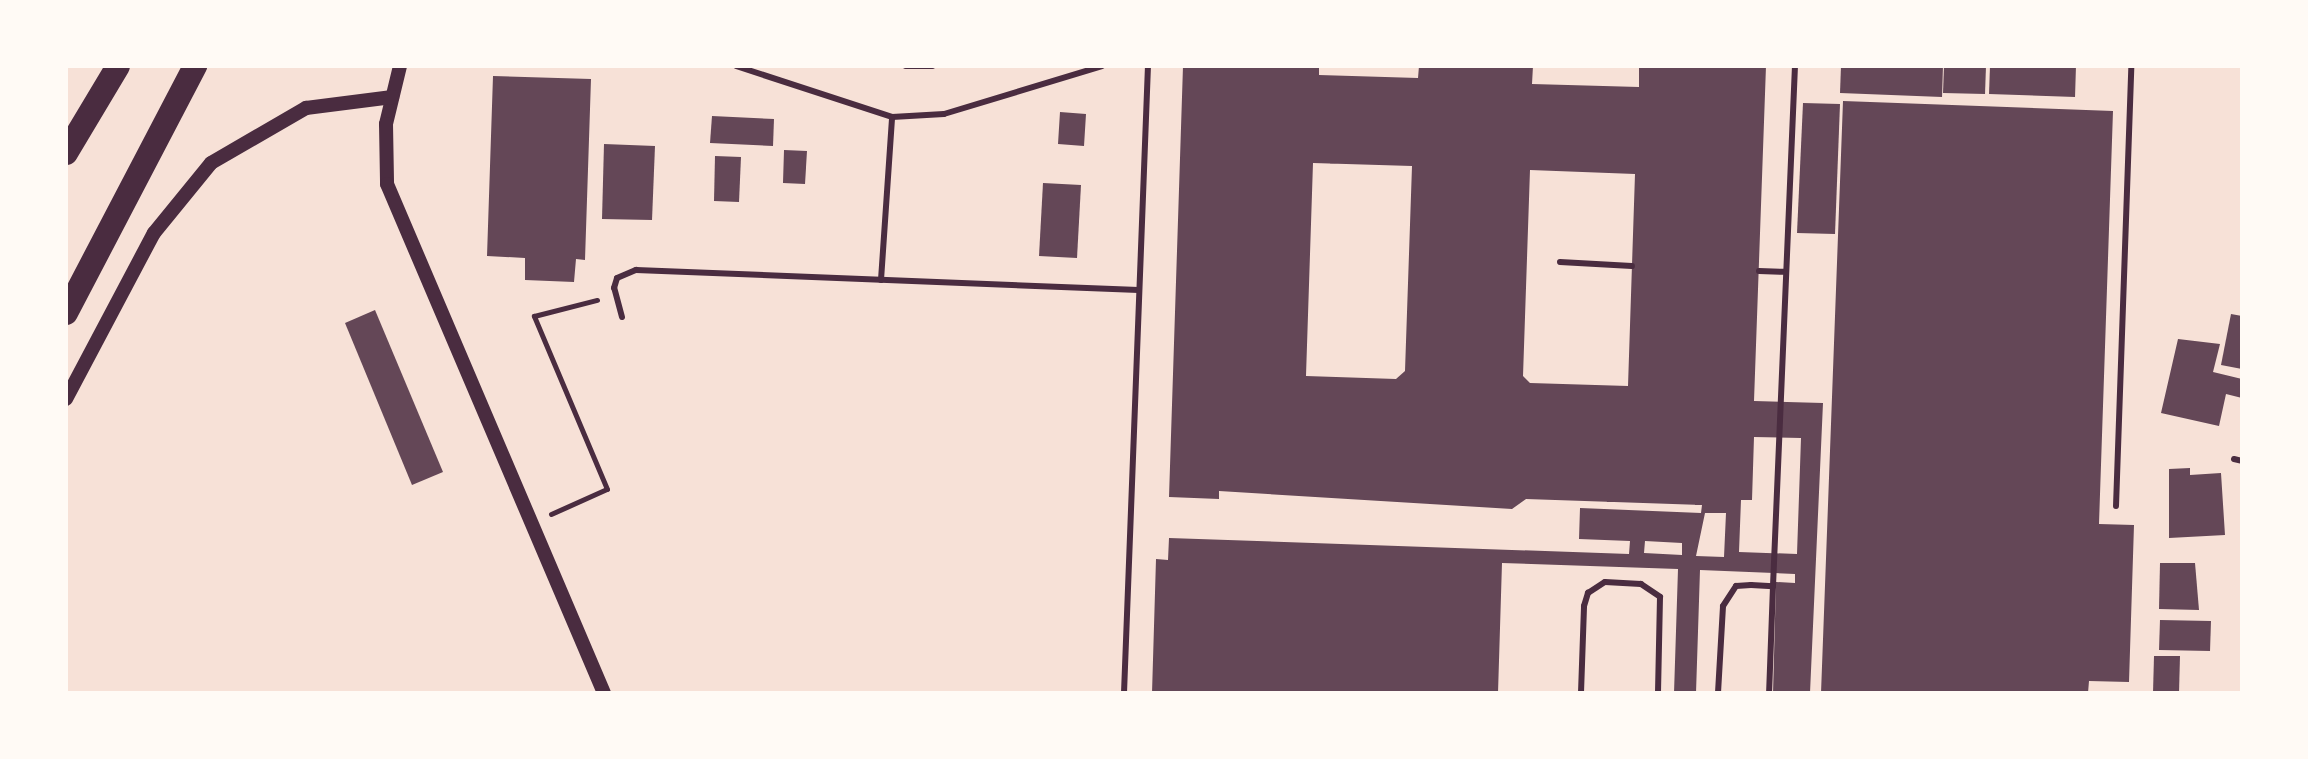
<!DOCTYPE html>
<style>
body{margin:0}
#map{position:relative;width:2308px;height:759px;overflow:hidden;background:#f7e1d7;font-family:"Alegreya Sans",sans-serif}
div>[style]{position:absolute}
.building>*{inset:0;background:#644757}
.path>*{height:5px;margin:-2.5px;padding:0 2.5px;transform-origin:2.5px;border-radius:2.5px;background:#4a2c40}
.service>*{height:6px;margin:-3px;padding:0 3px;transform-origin:3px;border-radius:3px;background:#4a2c40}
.tertiary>*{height:14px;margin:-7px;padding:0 7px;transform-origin:7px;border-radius:7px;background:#4a2c40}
.motorway>*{height:24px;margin:-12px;padding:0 12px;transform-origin:12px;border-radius:12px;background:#4a2c40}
span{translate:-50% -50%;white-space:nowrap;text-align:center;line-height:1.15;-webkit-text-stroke:6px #fffaf5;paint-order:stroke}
.frame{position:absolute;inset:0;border:68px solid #fffaf5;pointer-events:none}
</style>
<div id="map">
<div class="building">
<i style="clip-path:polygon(evenodd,1183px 66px,1319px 66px,1319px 75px,1418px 78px,1419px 66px,1533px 66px,1532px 84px,1639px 87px,1639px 66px,1766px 66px,1754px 401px,1823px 403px,1810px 693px,1773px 693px,1776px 582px,1795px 583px,1795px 574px,1700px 570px,1696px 693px,1674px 693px,1678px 569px,1502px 563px,1498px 693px,1152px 693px,1156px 559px,1168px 560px,1169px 538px,1629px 554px,1630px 541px,1579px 539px,1580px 508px,1701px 513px,1702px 505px,1526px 499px,1512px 509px,1219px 491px,1219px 499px,1169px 497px,1183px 66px,1313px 163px,1412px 166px,1405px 371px,1396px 379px,1306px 376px,1313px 163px,1183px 66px,1530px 170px,1635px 174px,1628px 386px,1530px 383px,1523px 376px,1530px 170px,1183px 66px,1754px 437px,1801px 438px,1797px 554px,1739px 552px,1741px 500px,1752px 500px,1754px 437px,1183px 66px,1705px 513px,1726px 513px,1724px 557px,1696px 556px,1705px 513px,1183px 66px,1645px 541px,1682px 543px,1682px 555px,1644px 553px,1645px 541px)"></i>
<i style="clip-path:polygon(1841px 66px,1943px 66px,1942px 97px,1840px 93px)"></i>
<i style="clip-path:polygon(1944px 66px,1986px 66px,1985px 94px,1943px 93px)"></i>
<i style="clip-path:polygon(1990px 66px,2076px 66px,2075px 97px,1989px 94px)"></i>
<i style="clip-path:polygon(493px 76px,591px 79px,585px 260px,576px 259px,574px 282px,525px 280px,525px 258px,487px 256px)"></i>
<i style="clip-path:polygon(1843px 101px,2113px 111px,2099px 524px,2134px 525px,2129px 682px,2089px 681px,2088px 693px,1821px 693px)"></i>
<i style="clip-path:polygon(1803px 103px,1840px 104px,1835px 234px,1797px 233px)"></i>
<i style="clip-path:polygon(1060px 112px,1086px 114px,1084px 146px,1058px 144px)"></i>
<i style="clip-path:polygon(712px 116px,774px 119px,773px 146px,710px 143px)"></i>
<i style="clip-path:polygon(604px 144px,655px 146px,652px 220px,602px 219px)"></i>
<i style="clip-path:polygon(784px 150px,807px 151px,805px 184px,783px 183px)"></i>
<i style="clip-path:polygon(715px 156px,741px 157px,739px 202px,714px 201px)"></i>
<i style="clip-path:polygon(1043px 183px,1081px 185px,1077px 258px,1039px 256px)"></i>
<i style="clip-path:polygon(375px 310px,443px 472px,412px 485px,345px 323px)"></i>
<i style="clip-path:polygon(2231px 314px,2242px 316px,2242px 369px,2221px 365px)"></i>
<i style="clip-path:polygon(2178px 339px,2220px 344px,2213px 372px,2242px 379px,2242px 398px,2226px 394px,2219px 426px,2161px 413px)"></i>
<i style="clip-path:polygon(2190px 468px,2190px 475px,2221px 473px,2225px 535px,2169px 538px,2169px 469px)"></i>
<i style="clip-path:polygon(2160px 563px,2195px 563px,2199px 610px,2159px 609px)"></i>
<i style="clip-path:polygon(2160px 620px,2211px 621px,2210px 651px,2159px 650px)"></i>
<i style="clip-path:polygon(2154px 656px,2180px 656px,2179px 693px,2153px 693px)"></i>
</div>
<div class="path">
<i style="left:905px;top:66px;width:27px"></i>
<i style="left:551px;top:514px;width:61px;rotate:-24.1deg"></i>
<i style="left:607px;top:489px;width:188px;rotate:-112.9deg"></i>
<i style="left:534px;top:316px;width:65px;rotate:-14.3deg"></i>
</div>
<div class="service">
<i style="left:736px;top:66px;width:164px;rotate:18.1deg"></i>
<i style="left:892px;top:117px;width:52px;rotate:-3.3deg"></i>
<i style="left:944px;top:114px;width:165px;rotate:-16.9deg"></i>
<i style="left:1560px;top:262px;width:72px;rotate:3.2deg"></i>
<i style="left:1759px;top:271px;width:25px;rotate:2deg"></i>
<i style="left:881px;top:280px;width:163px;rotate:-86.1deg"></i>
<i style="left:622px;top:317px;width:30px;rotate:-105deg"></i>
<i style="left:614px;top:288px;width:10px;rotate:-73deg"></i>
<i style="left:617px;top:278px;width:21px;rotate:-23deg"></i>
<i style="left:636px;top:270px;width:503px;rotate:2.28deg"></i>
<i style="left:2234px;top:459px;width:8px;rotate:14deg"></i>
<i style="left:2116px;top:506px;width:440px;rotate:-88deg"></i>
<i style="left:1773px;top:586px;width:520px;rotate:-87.58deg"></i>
<i style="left:1124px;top:693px;width:627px;rotate:-87.81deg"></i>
<i style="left:1581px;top:693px;width:87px;rotate:-88deg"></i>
<i style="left:1584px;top:606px;width:14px;rotate:-73deg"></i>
<i style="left:1588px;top:593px;width:20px;rotate:-33deg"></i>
<i style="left:1605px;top:582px;width:36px;rotate:3deg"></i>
<i style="left:1641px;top:584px;width:23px;rotate:34deg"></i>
<i style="left:1660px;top:597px;width:96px;rotate:91.2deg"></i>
<i style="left:1718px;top:693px;width:87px;rotate:-86.7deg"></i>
<i style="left:1723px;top:606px;width:24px;rotate:-57deg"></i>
<i style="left:1736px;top:586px;width:15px;rotate:-4deg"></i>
<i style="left:1751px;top:585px;width:22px;rotate:3deg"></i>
<i style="left:1773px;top:586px;width:107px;rotate:92.1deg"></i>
</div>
<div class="tertiary">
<i style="left:400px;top:66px;width:60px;rotate:103.6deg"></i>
<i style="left:386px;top:124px;width:60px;rotate:89deg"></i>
<i style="left:387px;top:184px;width:553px;rotate:66.91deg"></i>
<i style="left:66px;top:399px;width:188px;rotate:-62.1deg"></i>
<i style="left:154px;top:233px;width:90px;rotate:-50.8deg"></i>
<i style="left:211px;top:163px;width:110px;rotate:-30.1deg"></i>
<i style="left:306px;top:108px;width:87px;rotate:-7.3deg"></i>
</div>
<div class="motorway">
<i style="left:66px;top:153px;width:101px;rotate:-59.1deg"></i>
<i style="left:66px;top:313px;width:279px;rotate:-62.4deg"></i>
</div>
<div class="frame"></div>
</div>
